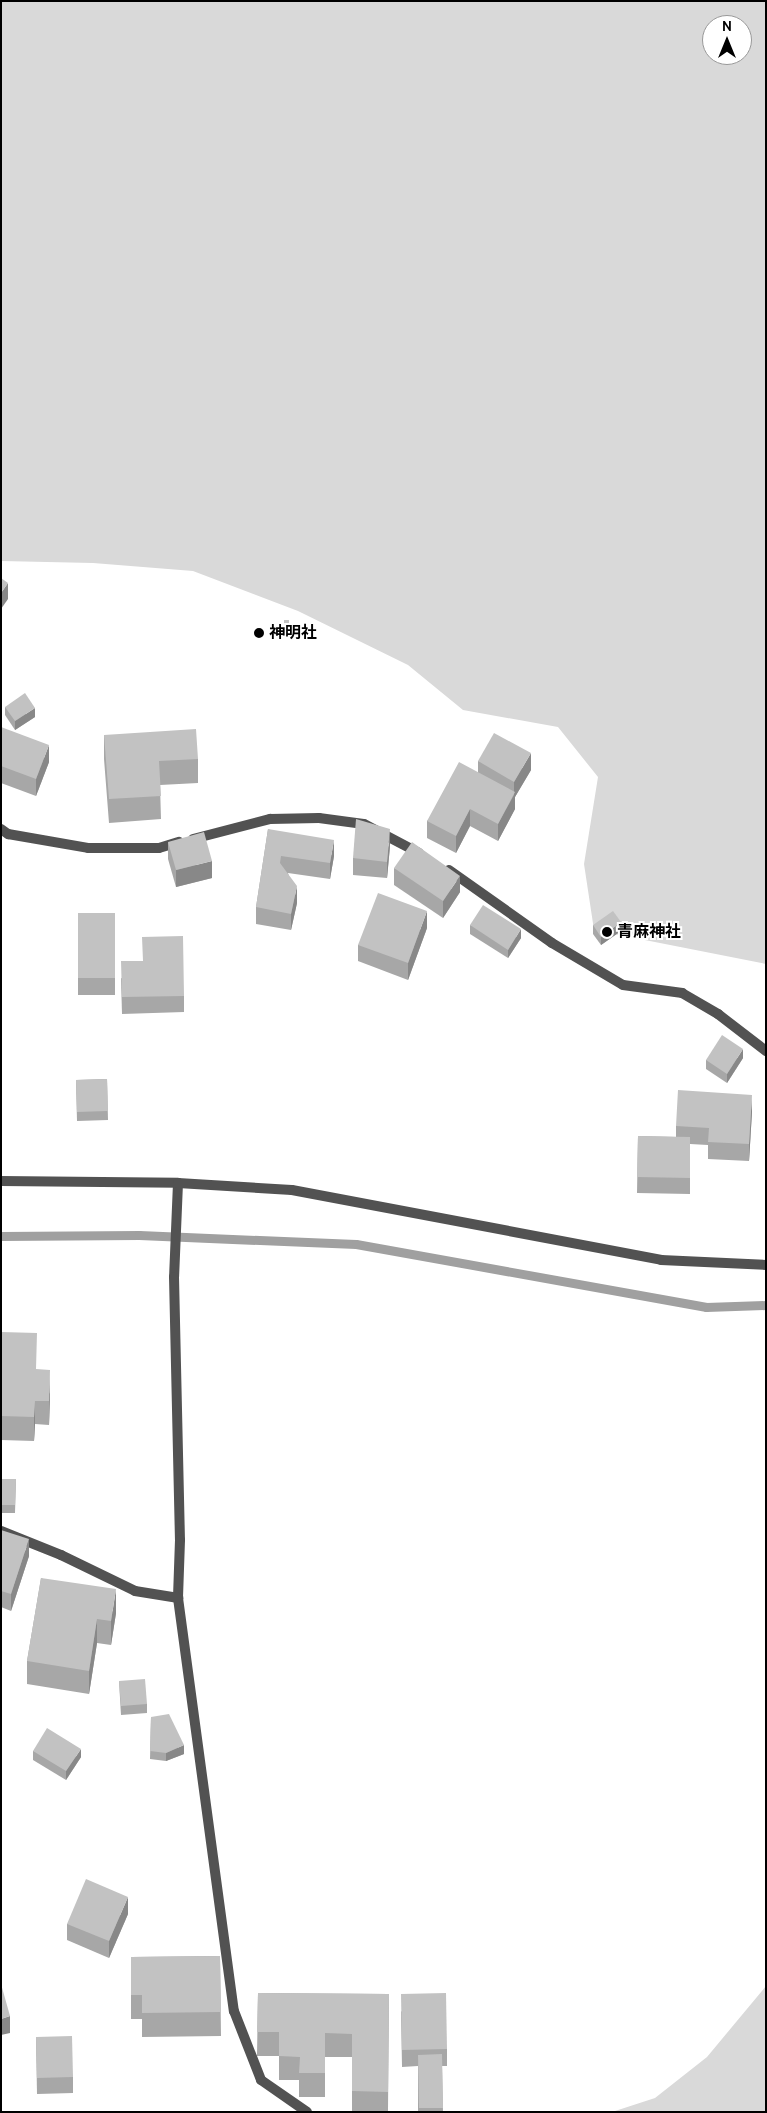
<!DOCTYPE html>
<meta charset="utf-8">
<style>
body{margin:0}
#map{position:relative;width:767px;height:2113px;overflow:hidden;background:#fff;font-family:Cabin,"Noto Sans JP",sans-serif}
div>[style]{position:absolute}
.green>*{inset:0;background:#d9d9d9}
.stream>*{height:9px;margin:-4.5px;padding:0 4.5px;transform-origin:4.5px;border-radius:4.5px;background:#a0a0a0}
.minor>*{height:10px;margin:-5px;padding:0 5px;transform-origin:5px;border-radius:5px;background:#525252}
.tertiary>*{height:10px;margin:-5px;padding:0 5px;transform-origin:5px;border-radius:5px;background:#525252}
.wall>*{inset:0;background:#a7a7a7}
.shaded-wall>*{inset:0;background:#888}
.building>*{inset:0;background:#c2c2c2}
.dots>*{width:14px;height:14px;translate:-50% -50%;box-sizing:border-box;border:2px solid #fff;border-radius:50%}
span{translate:-50% -50%;white-space:nowrap;text-align:center;line-height:1.15;-webkit-text-stroke:4px #fff;paint-order:stroke}
.poi-label{font-size:16px;color:#000;font-weight:700}
.left{translate:0 -50%;text-align:left}
.frame{position:absolute;inset:0;border:2px solid #000;pointer-events:none}
.north{position:absolute;left:702px;top:15px;width:50px;height:50px;box-sizing:border-box;background:#fff;border:1px solid #999;border-radius:50%;rotate:0deg;font-size:14px;font-weight:700;line-height:20px;text-align:center;color:#000}
.north::after{content:'';display:block;margin:auto;width:18px;height:22px;background:#000;clip-path:polygon(50% 0,100% 100%,50% 72%,0 100%)}
</style>
<div id="map">
<div class="green">
<i style="clip-path:polygon(evenodd,1px 1px,766px 1px,766px 964px,594px 930px,584px 864px,598px 777px,558px 727px,463px 710px,408px 665px,298px 611px,193px 571px,93px 563px,1px 561px,1px 1px,712px 25px,742px 25px,742px 55px,712px 55px,712px 25px)"></i>
<i style="clip-path:polygon(766px 1986px,766px 2112px,612px 2112px,655px 2098px,707px 2057px)"></i>
</div>
<div class="stream">
<i style="left:1px;top:1236px;width:138px;rotate:-0.4deg"></i>
<i style="left:139px;top:1235px;width:217px;rotate:2.4deg"></i>
<i style="left:356px;top:1244px;width:356px;rotate:10.2deg"></i>
<i style="left:706px;top:1307px;width:60px;rotate:-1.9deg"></i>
</div>
<div class="minor">
<i style="left:1px;top:829px;width:9px;rotate:36deg"></i>
<i style="left:8px;top:834px;width:81px;rotate:9.9deg"></i>
<i style="left:88px;top:848px;width:71px"></i>
<i style="left:159px;top:848px;width:21px;rotate:-17deg"></i>
<i style="left:193px;top:839px;width:80px;rotate:-14.6deg"></i>
<i style="left:270px;top:819px;width:49px;rotate:-1.2deg"></i>
<i style="left:319px;top:818px;width:45px;rotate:7.6deg"></i>
<i style="left:364px;top:824px;width:62px;rotate:27.8deg"></i>
<i style="left:449px;top:870px;width:126px;rotate:35.3deg"></i>
<i style="left:552px;top:943px;width:82px;rotate:30.6deg"></i>
<i style="left:623px;top:985px;width:60px;rotate:7.7deg"></i>
<i style="left:682px;top:993px;width:42px;rotate:30.3deg"></i>
<i style="left:718px;top:1014px;width:61px;rotate:37.6deg"></i>
<i style="left:178px;top:1183px;width:94px;rotate:92.4deg"></i>
<i style="left:174px;top:1277px;width:263px;rotate:88.7deg"></i>
<i style="left:180px;top:1540px;width:58px;rotate:92deg"></i>
<i style="left:178px;top:1598px;width:417px;rotate:82.3deg"></i>
<i style="left:234px;top:2011px;width:74px;rotate:68.6deg"></i>
<i style="left:261px;top:2080px;width:56px;rotate:34.8deg"></i>
<i style="left:1px;top:1531px;width:65px;rotate:21.8deg"></i>
<i style="left:61px;top:1555px;width:82px;rotate:25.9deg"></i>
<i style="left:135px;top:1591px;width:44px;rotate:9.2deg"></i>
</div>
<div class="tertiary">
<i style="left:1px;top:1181px;width:177px;rotate:0.6deg"></i>
<i style="left:178px;top:1183px;width:114px;rotate:3.5deg"></i>
<i style="left:292px;top:1190px;width:376px;rotate:10.7deg"></i>
<i style="left:661px;top:1260px;width:105px;rotate:2.7deg"></i>
</div>
<div class="wall">
<i style="clip-path:polygon(284px 620px,289px 620px,289px 635px,284px 635px)"></i>
<i style="clip-path:polygon(5px 707px,35px 717px,15px 730px,5px 715px)"></i>
<i style="clip-path:polygon(1px 727px,49px 762px,36px 796px,1px 783px)"></i>
<i style="clip-path:polygon(104px 735px,198px 759px,198px 783px,160px 785px,161px 819px,109px 823px,104px 759px)"></i>
<i style="clip-path:polygon(478px 761px,531px 770px,515px 797px,515px 809px,498px 841px,470px 826px,456px 853px,427px 838px,427px 821px,478px 772px)"></i>
<i style="clip-path:polygon(268px 829px,334px 856px,330px 879px,288px 873px,297px 903px,291px 930px,256px 924px,256px 907px)"></i>
<i style="clip-path:polygon(168px 842px,212px 878px,176px 887px,168px 859px)"></i>
<i style="clip-path:polygon(390px 846px,387px 878px,353px 875px,353px 858px)"></i>
<i style="clip-path:polygon(394px 868px,460px 892px,443px 918px,394px 885px)"></i>
<i style="clip-path:polygon(78px 913px,115px 913px,115px 995px,78px 995px)"></i>
<i style="clip-path:polygon(470px 925px,521px 938px,508px 958px,470px 934px)"></i>
<i style="clip-path:polygon(593px 925px,621px 931px,601px 945px,593px 934px)"></i>
<i style="clip-path:polygon(427px 928px,408px 980px,358px 961px,358px 945px)"></i>
<i style="clip-path:polygon(121px 978px,184px 996px,184px 1012px,122px 1014px)"></i>
<i style="clip-path:polygon(743px 1058px,727px 1083px,706px 1069px,706px 1060px)"></i>
<i style="clip-path:polygon(107px 1079px,108px 1120px,77px 1121px,76px 1080px)"></i>
<i style="clip-path:polygon(752px 1112px,749px 1161px,708px 1159px,708px 1145px,690px 1144px,690px 1194px,637px 1193px,638px 1136px,676px 1137px,676px 1126px)"></i>
<i style="clip-path:polygon(1px 1332px,36px 1370px,50px 1394px,49px 1425px,35px 1424px,34px 1441px,1px 1440px)"></i>
<i style="clip-path:polygon(1px 1479px,16px 1479px,15px 1513px,1px 1513px)"></i>
<i style="clip-path:polygon(1px 1530px,29px 1556px,11px 1611px,1px 1607px)"></i>
<i style="clip-path:polygon(41px 1578px,116px 1613px,111px 1645px,97px 1643px,89px 1694px,27px 1684px,27px 1661px)"></i>
<i style="clip-path:polygon(119px 1681px,147px 1704px,147px 1713px,121px 1715px)"></i>
<i style="clip-path:polygon(151px 1717px,184px 1754px,166px 1761px,150px 1759px)"></i>
<i style="clip-path:polygon(33px 1751px,81px 1757px,66px 1780px,33px 1760px)"></i>
<i style="clip-path:polygon(128px 1914px,109px 1958px,67px 1940px,67px 1924px)"></i>
<i style="clip-path:polygon(220px 1956px,221px 2036px,142px 2037px,142px 2019px,131px 2019px,131px 1957px)"></i>
<i style="clip-path:polygon(258px 1993px,389px 1994px,388px 2112px,352px 2112px,352px 2057px,325px 2057px,325px 2097px,299px 2097px,299px 2080px,279px 2080px,279px 2056px,257px 2056px)"></i>
<i style="clip-path:polygon(401px 2011px,447px 2049px,447px 2066px,442px 2066px,443px 2112px,418px 2112px,418px 2066px,402px 2067px)"></i>
<i style="clip-path:polygon(36px 2037px,73px 2077px,73px 2093px,37px 2094px)"></i>
</div>
<div class="shaded-wall">
<i style="clip-path:polygon(8px 583px,8px 599px,1px 609px,1px 593px)"></i>
<i style="clip-path:polygon(35px 708px,35px 717px,15px 730px,15px 721px)"></i>
<i style="clip-path:polygon(49px 745px,49px 762px,36px 796px,36px 779px)"></i>
<i style="clip-path:polygon(531px 753px,531px 770px,515px 797px,515px 809px,498px 841px,498px 824px,514px 795px,514px 782px)"></i>
<i style="clip-path:polygon(470px 809px,470px 826px,456px 853px,456px 836px)"></i>
<i style="clip-path:polygon(390px 829px,390px 846px,387px 878px,387px 862px)"></i>
<i style="clip-path:polygon(334px 840px,334px 856px,330px 879px,330px 863px)"></i>
<i style="clip-path:polygon(212px 861px,212px 878px,176px 887px,176px 870px)"></i>
<i style="clip-path:polygon(460px 876px,460px 892px,443px 918px,443px 901px)"></i>
<i style="clip-path:polygon(297px 886px,297px 903px,291px 930px,291px 914px)"></i>
<i style="clip-path:polygon(427px 911px,427px 928px,408px 980px,408px 963px)"></i>
<i style="clip-path:polygon(621px 922px,621px 931px,601px 945px,601px 937px)"></i>
<i style="clip-path:polygon(521px 929px,521px 938px,508px 958px,508px 950px)"></i>
<i style="clip-path:polygon(743px 1049px,743px 1058px,727px 1083px,727px 1074px)"></i>
<i style="clip-path:polygon(752px 1095px,752px 1112px,749px 1161px,749px 1144px)"></i>
<i style="clip-path:polygon(50px 1370px,50px 1394px,49px 1425px,49px 1401px)"></i>
<i style="clip-path:polygon(35px 1401px,35px 1424px,34px 1441px,34px 1417px)"></i>
<i style="clip-path:polygon(29px 1539px,29px 1556px,11px 1611px,11px 1594px)"></i>
<i style="clip-path:polygon(116px 1589px,116px 1613px,111px 1645px,111px 1621px)"></i>
<i style="clip-path:polygon(97px 1619px,97px 1643px,89px 1694px,89px 1671px)"></i>
<i style="clip-path:polygon(184px 1745px,184px 1754px,166px 1761px,166px 1753px)"></i>
<i style="clip-path:polygon(81px 1749px,81px 1757px,66px 1780px,66px 1771px)"></i>
<i style="clip-path:polygon(128px 1897px,128px 1914px,109px 1958px,109px 1941px)"></i>
<i style="clip-path:polygon(10px 2016px,10px 2033px,1px 2035px,1px 2019px)"></i>
</div>
<div class="building">
<i style="clip-path:polygon(1px 578px,8px 583px,1px 593px)"></i>
<i style="clip-path:polygon(284px 620px,289px 620px,289px 627px,284px 627px)"></i>
<i style="clip-path:polygon(25px 693px,35px 708px,15px 721px,5px 707px)"></i>
<i style="clip-path:polygon(1px 727px,49px 745px,36px 779px,1px 766px)"></i>
<i style="clip-path:polygon(196px 729px,198px 759px,159px 761px,161px 796px,109px 799px,104px 735px)"></i>
<i style="clip-path:polygon(494px 733px,531px 753px,514px 782px,478px 761px)"></i>
<i style="clip-path:polygon(459px 762px,515px 792px,498px 824px,470px 809px,456px 836px,427px 821px)"></i>
<i style="clip-path:polygon(356px 819px,390px 829px,387px 862px,353px 858px)"></i>
<i style="clip-path:polygon(268px 829px,334px 840px,330px 863px,281px 856px,280px 863px,297px 886px,291px 914px,256px 907px)"></i>
<i style="clip-path:polygon(204px 832px,212px 861px,176px 870px,168px 842px)"></i>
<i style="clip-path:polygon(412px 842px,460px 876px,443px 901px,394px 868px)"></i>
<i style="clip-path:polygon(378px 893px,427px 911px,408px 963px,358px 945px)"></i>
<i style="clip-path:polygon(483px 905px,521px 929px,508px 950px,470px 925px)"></i>
<i style="clip-path:polygon(613px 911px,621px 922px,601px 937px,593px 925px)"></i>
<i style="clip-path:polygon(78px 913px,115px 913px,115px 978px,78px 978px)"></i>
<i style="clip-path:polygon(183px 936px,184px 996px,122px 997px,121px 961px,143px 961px,142px 937px)"></i>
<i style="clip-path:polygon(722px 1035px,743px 1049px,727px 1074px,706px 1060px)"></i>
<i style="clip-path:polygon(107px 1079px,108px 1111px,77px 1112px,76px 1080px)"></i>
<i style="clip-path:polygon(678px 1090px,752px 1095px,749px 1144px,708px 1142px,709px 1128px,676px 1126px)"></i>
<i style="clip-path:polygon(638px 1136px,690px 1137px,690px 1178px,637px 1177px)"></i>
<i style="clip-path:polygon(1px 1332px,37px 1333px,36px 1369px,50px 1370px,49px 1401px,35px 1401px,34px 1417px,1px 1416px)"></i>
<i style="clip-path:polygon(1px 1479px,16px 1479px,15px 1505px,1px 1505px)"></i>
<i style="clip-path:polygon(1px 1530px,29px 1539px,11px 1594px,1px 1591px)"></i>
<i style="clip-path:polygon(41px 1578px,116px 1589px,111px 1621px,97px 1619px,89px 1671px,27px 1661px)"></i>
<i style="clip-path:polygon(145px 1679px,147px 1704px,121px 1706px,119px 1681px)"></i>
<i style="clip-path:polygon(169px 1714px,184px 1745px,166px 1753px,150px 1751px,151px 1717px)"></i>
<i style="clip-path:polygon(47px 1728px,81px 1749px,66px 1771px,33px 1751px)"></i>
<i style="clip-path:polygon(86px 1879px,128px 1897px,109px 1941px,67px 1924px)"></i>
<i style="clip-path:polygon(220px 1956px,221px 2012px,142px 2013px,142px 1995px,131px 1995px,131px 1957px)"></i>
<i style="clip-path:polygon(1px 1984px,10px 2016px,1px 2019px)"></i>
<i style="clip-path:polygon(258px 1993px,389px 1994px,388px 2092px,352px 2091px,352px 2034px,325px 2033px,325px 2073px,299px 2073px,300px 2057px,279px 2056px,279px 2032px,257px 2032px)"></i>
<i style="clip-path:polygon(446px 1993px,447px 2049px,402px 2050px,401px 1994px)"></i>
<i style="clip-path:polygon(72px 2036px,73px 2077px,37px 2078px,36px 2037px)"></i>
<i style="clip-path:polygon(442px 2054px,443px 2108px,419px 2108px,418px 2055px)"></i>
<i style="clip-path:polygon(221px 2111px,235px 2111px,235px 2112px,221px 2112px)"></i>
</div>
<div class="dots">
<i style="left:259px;top:633px;background:#000"></i>
<i style="left:607px;top:932px;background:#000"></i>
</div>
<div class="poi-label">
<span class="left" style="left:269px;top:633px">神明社</span>
<span class="left" style="left:617px;top:932px">青麻神社</span>
</div>
<div class="frame"></div>
<div class="north">N</div>
</div>
